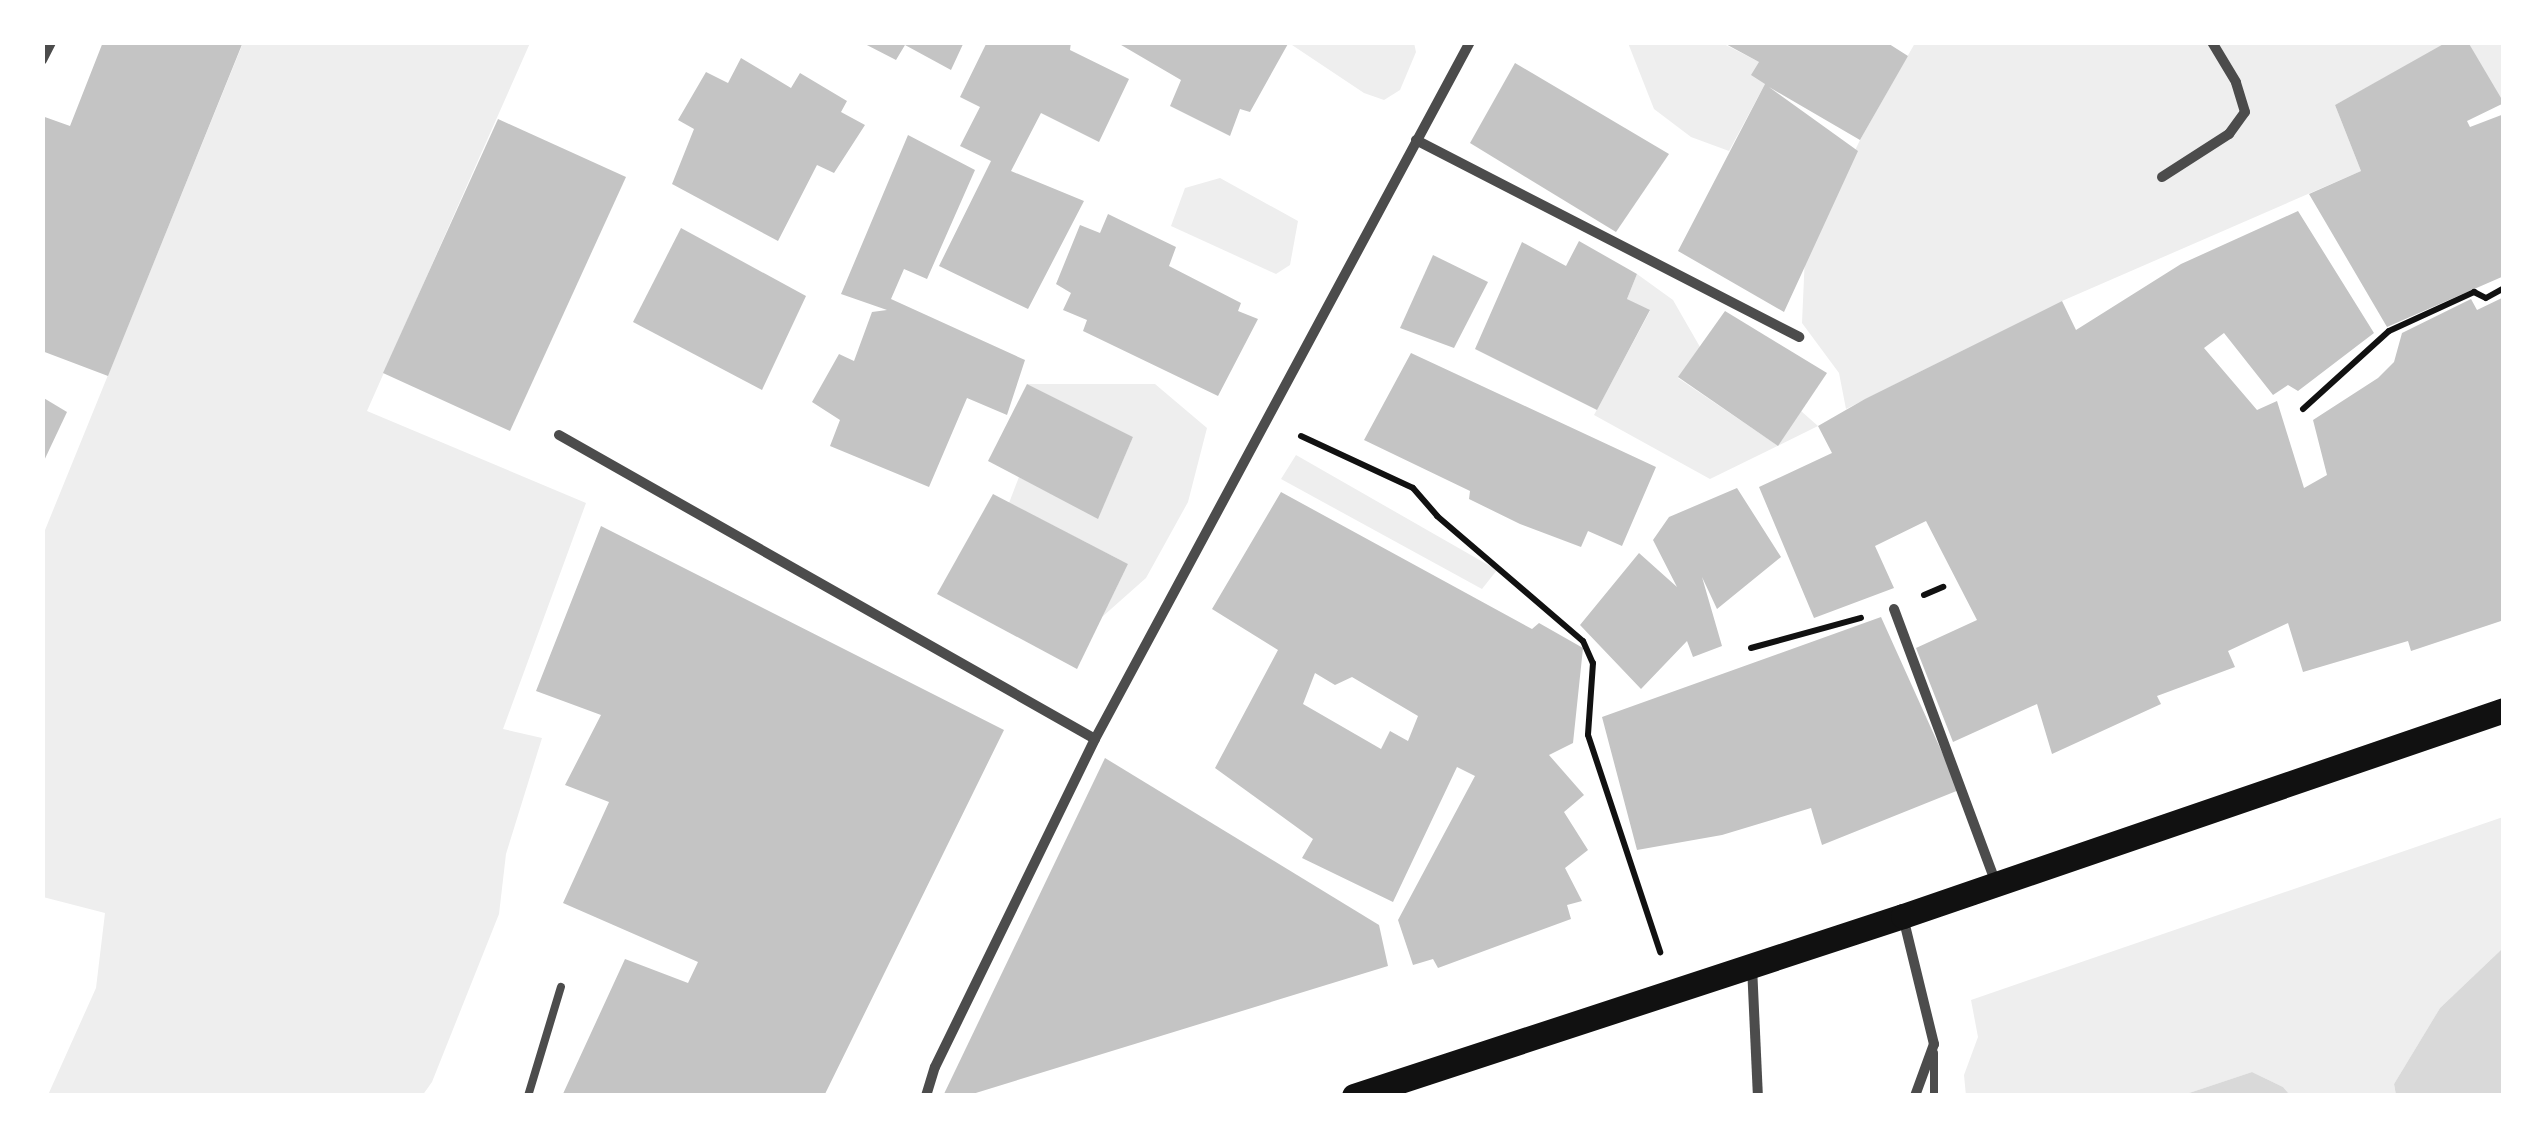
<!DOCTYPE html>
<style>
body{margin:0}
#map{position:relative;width:2546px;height:1138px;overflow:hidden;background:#fff;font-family:Mulish,sans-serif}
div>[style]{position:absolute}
.green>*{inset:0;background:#eee}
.water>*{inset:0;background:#d9d9d9}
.building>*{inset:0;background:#c4c4c4}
.path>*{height:6px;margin:-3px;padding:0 3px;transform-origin:3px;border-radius:3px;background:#111}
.service>*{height:8px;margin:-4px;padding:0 4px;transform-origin:4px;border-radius:4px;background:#4c4c4c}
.minor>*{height:10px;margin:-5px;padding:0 5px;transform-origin:5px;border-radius:5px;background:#4c4c4c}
.primary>*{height:25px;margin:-12.5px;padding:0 12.5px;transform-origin:12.5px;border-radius:12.5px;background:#111}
span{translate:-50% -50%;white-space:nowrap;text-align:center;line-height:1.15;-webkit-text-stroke:10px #fff;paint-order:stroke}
.frame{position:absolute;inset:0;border:45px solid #fff;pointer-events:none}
</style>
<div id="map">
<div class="green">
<i style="clip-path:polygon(243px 43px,530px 43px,367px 411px,586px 503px,503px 729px,542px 738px,506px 854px,499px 914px,432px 1082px,422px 1096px,48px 1095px,96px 988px,105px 913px,43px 897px,43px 535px)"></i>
<i style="clip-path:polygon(1289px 43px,1414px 43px,1416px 52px,1400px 90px,1384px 100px,1364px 93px)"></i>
<i style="clip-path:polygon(1628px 43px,1722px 43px,1759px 62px,1765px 84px,1729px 151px,1691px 137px,1654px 109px)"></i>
<i style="clip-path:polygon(1915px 43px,2447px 43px,2335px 105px,2361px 171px,2062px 301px,1846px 409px,1839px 373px,1802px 323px,1805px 255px,1860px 140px)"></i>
<i style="clip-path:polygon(2468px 43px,2503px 43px,2503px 103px)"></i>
<i style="clip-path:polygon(1220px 178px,1298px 221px,1290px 265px,1276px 274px,1171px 226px,1185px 188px)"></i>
<i style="clip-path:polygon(1637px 274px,1673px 300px,1700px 347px,1678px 378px,1777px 445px,1801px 411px,1818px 426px,1710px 479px,1594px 415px,1650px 311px,1627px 299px)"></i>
<i style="clip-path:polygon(1027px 384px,1155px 384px,1207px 428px,1188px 502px,1146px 578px,1102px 617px,1128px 564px,1009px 503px,1019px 477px,1098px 518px,1133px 437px)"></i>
<i style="clip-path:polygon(1296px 455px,1497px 570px,1482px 589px,1281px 479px)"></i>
<i style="clip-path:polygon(2503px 817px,2503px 948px,2440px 1008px,2394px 1084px,2396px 1095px,2290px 1095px,2283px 1087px,2252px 1072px,2183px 1095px,1966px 1096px,1964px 1075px,1978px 1037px,1971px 1000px)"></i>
</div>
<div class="water">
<i style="clip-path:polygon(2503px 948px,2503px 1095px,2396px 1095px,2394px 1084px,2440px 1008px)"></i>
<i style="clip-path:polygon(2252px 1072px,2283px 1087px,2290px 1095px,2183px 1095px)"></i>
</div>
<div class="building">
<i style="clip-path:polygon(103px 42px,243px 42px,108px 376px,42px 351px,42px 116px,70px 126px)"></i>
<i style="clip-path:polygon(861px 42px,964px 42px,951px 70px,905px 45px,896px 60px)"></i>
<i style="clip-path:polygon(987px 42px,1071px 42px,1070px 50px,1129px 79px,1099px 142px,1041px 113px,1011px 171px,1084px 201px,1028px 309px,939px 266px,991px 161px,960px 146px,980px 107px,960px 97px)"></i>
<i style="clip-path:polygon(1116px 42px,1289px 42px,1250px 112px,1240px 109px,1230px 136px,1170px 106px,1181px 80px)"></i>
<i style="clip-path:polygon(1722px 42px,1886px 42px,1908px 56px,1860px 140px,1769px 87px,1858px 151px,1784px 312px,1678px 251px,1765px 84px,1751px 75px,1759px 62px)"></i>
<i style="clip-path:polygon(2447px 42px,2468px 42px,2504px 103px,2467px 121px,2470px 127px,2504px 114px,2504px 276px,2387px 327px,2309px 194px,2361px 171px,2335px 105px)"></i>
<i style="clip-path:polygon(741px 58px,791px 88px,800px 73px,847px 101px,841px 112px,865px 125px,834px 173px,817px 165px,778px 241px,672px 184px,694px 129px,678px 120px,706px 72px,728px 83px)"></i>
<i style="clip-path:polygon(1515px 63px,1669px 154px,1616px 232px,1470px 143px)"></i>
<i style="clip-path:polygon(498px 119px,626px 177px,510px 431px,383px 373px)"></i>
<i style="clip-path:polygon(908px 135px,975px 170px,927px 279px,904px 269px,891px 299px,1025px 360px,1007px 415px,967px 398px,929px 487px,830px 446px,840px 420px,812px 402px,839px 354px,854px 361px,872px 312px,887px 310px,841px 294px)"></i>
<i style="clip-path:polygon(2298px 211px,2374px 333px,2298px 391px,2288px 385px,2273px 395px,2224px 333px,2204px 348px,2257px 410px,2277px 401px,2304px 488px,2327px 475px,2313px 420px,2378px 378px,2394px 362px,2402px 333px,2471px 299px,2477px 310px,2504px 297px,2504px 620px,2411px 651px,2408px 641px,2303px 672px,2288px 623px,2228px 651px,2235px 667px,2157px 696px,2161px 704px,2052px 754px,2037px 704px,1953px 742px,1916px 648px,1977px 620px,1926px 521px,1875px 546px,1894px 588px,1814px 618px,1759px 487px,1832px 453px,1818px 426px,1865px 399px,2062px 301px,2076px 330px,2181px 264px)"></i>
<i style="clip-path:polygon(1108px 214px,1176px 247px,1169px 266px,1241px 303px,1238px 311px,1258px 319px,1218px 396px,1083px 331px,1087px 320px,1063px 310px,1071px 293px,1056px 284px,1080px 225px,1100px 233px)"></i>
<i style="clip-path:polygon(681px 228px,806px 296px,762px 390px,633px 322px)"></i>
<i style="clip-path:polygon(1579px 241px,1637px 274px,1627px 299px,1650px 310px,1597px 410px,1475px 349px,1522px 242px,1566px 266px)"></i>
<i style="clip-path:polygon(1433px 255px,1488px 282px,1454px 348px,1400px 328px)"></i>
<i style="clip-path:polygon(1725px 311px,1827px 373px,1778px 446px,1678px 377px)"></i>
<i style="clip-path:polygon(1411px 353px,1656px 467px,1622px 546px,1588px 531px,1581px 547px,1520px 524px,1469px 499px,1470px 491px,1364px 440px)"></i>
<i style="clip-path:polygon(1027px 384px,1133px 437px,1098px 519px,988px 461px)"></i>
<i style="clip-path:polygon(42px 397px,67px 412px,42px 465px)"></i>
<i style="clip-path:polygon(1737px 488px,1781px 557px,1717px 609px,1702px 577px,1722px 646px,1693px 657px,1687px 641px,1641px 689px,1580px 625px,1639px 553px,1677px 587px,1653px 540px,1669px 517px)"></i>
<i style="clip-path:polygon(evenodd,1281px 492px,1532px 629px,1539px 623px,1583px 648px,1573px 743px,1549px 755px,1584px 795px,1564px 812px,1588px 850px,1565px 868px,1582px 901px,1567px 905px,1571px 919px,1438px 968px,1433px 959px,1413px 965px,1398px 920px,1475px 776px,1457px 767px,1393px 902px,1302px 858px,1313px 839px,1215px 768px,1278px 650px,1212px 609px,1281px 492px,1315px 673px,1335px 685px,1352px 677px,1418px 716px,1408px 741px,1390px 731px,1381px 749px,1303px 704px,1315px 673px)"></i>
<i style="clip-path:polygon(993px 494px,1128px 564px,1077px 669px,937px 594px)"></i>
<i style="clip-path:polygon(601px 526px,1004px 730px,824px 1096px,562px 1096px,625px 959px,688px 983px,698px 962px,563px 903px,609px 802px,565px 785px,601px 715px,536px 691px)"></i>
<i style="clip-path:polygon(1881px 617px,1959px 790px,1822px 845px,1811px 808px,1722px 835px,1637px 850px,1602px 717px)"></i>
<i style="clip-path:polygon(1105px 758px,1379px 925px,1388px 966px,966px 1096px,943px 1096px)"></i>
</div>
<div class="path">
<i style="left:2303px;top:409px;width:116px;rotate:-42.2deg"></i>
<i style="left:2389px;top:331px;width:94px;rotate:-24.6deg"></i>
<i style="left:2474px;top:292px;width:13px;rotate:27deg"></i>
<i style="left:2486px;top:298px;width:21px;rotate:-29deg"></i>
<i style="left:1301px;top:436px;width:123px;rotate:24.9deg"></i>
<i style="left:1413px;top:488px;width:37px;rotate:49deg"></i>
<i style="left:1437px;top:516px;width:192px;rotate:40.6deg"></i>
<i style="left:1583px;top:641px;width:24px;rotate:66deg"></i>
<i style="left:1593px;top:663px;width:72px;rotate:94deg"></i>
<i style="left:1588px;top:735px;width:229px;rotate:71.6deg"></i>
<i style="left:1924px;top:595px;width:21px;rotate:-23deg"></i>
<i style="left:1751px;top:648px;width:114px;rotate:-15.3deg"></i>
</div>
<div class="service">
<i style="left:1934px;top:1053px;width:43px;rotate:90deg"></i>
<i style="left:528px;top:1096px;width:114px;rotate:-73.2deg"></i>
</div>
<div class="minor">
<i style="left:42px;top:60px;width:20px;rotate:-63deg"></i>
<i style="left:1416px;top:140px;width:431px;rotate:27.2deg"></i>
<i style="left:2162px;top:177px;width:80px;rotate:-32.7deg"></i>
<i style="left:2229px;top:134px;width:27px;rotate:-54deg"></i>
<i style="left:2245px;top:112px;width:31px;rotate:-107deg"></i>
<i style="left:2236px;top:82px;width:47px;rotate:-121deg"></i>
<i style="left:559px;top:435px;width:616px;rotate:29.56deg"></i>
<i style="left:1894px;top:609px;width:292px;rotate:69.6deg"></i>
<i style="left:1903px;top:917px;width:131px;rotate:76.3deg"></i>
<i style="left:1934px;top:1044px;width:55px;rotate:110.1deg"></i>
<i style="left:1752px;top:966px;width:130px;rotate:87.4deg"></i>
<i style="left:926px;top:1096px;width:30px;rotate:-73deg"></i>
<i style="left:935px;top:1067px;width:365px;rotate:-64deg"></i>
<i style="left:1095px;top:739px;width:791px;rotate:-61.72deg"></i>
</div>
<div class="primary">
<i style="left:1354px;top:1096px;width:578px;rotate:-18.15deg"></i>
<i style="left:1903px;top:916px;width:635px;rotate:-18.92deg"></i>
</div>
<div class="frame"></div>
</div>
